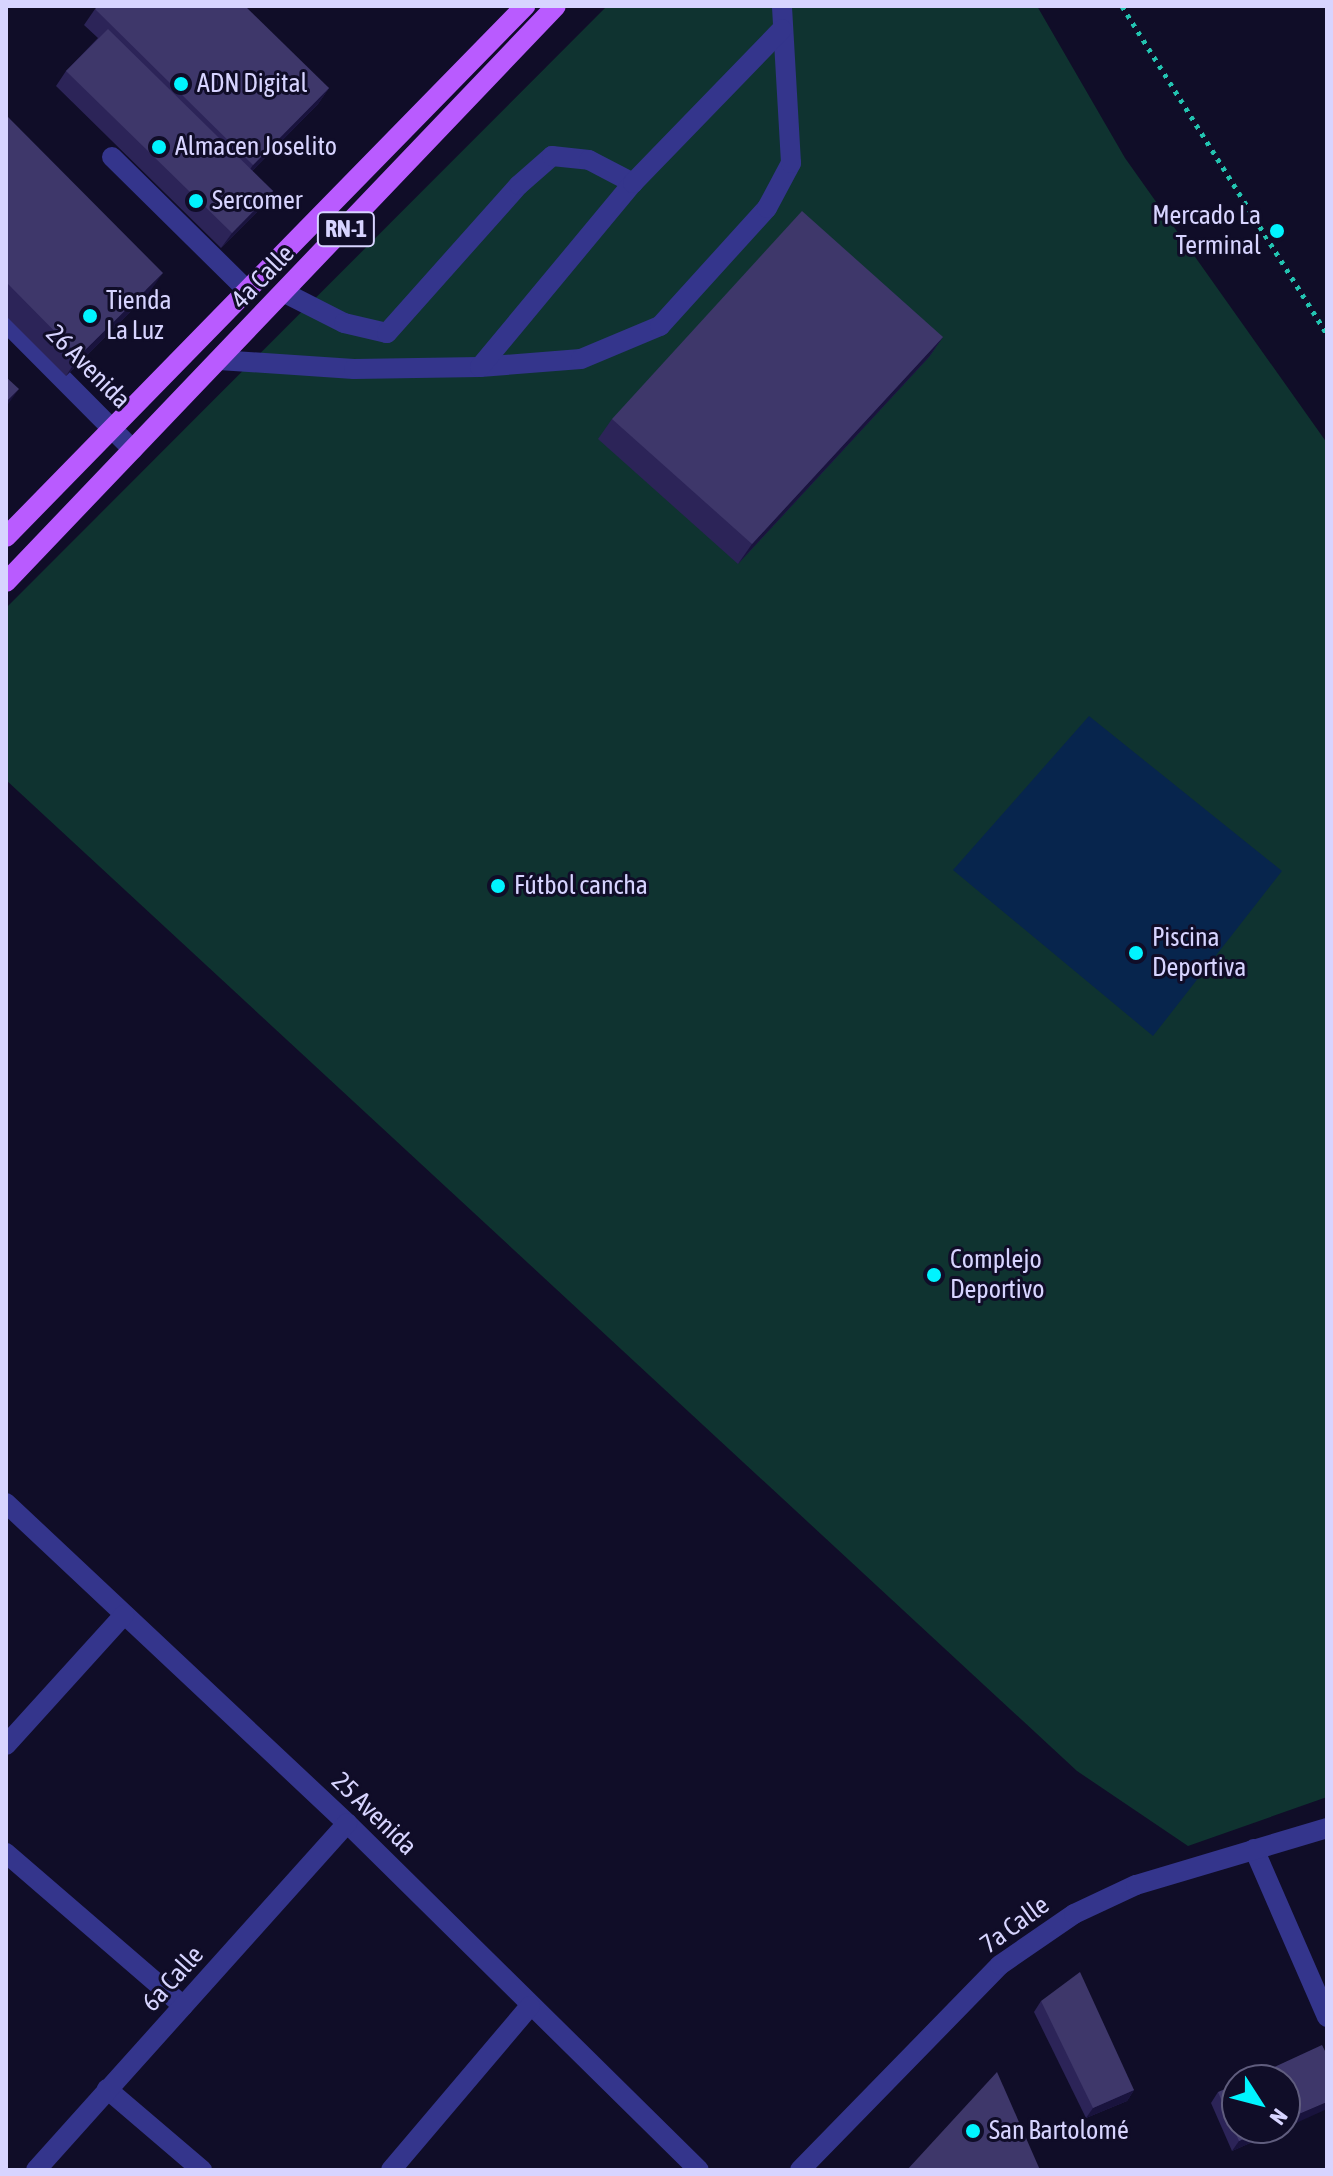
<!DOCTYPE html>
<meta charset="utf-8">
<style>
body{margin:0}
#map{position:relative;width:1333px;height:2176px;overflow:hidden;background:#100d28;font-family:"Asap Condensed",sans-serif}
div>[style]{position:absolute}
.green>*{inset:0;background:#0f3330}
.water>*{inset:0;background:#07254d}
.path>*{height:5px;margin-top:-2.5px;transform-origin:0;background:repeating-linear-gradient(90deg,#23c4b1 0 4px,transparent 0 10px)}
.minor>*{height:20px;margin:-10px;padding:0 10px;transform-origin:10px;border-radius:10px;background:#34358c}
.major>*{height:20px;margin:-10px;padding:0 10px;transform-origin:10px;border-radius:10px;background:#b95bff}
.wall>*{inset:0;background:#2c2458}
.shaded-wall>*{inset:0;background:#19133d}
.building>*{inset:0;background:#3e376a}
.dots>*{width:22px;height:22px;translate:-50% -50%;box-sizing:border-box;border:4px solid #100d28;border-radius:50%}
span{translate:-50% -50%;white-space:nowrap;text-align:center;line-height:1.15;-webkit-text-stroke:6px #100d28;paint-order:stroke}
.shield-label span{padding:2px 6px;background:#100d28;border:2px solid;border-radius:6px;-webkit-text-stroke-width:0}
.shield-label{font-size:24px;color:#d7d4ff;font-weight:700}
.poi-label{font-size:26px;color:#d7d4ff}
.left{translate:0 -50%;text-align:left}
.right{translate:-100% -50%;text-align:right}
.street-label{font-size:26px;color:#d7d4ff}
.frame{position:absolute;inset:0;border:8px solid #d7d4ff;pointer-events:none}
.north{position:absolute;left:1221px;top:2064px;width:80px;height:80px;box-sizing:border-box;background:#100d28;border:2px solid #605d7e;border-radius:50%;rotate:126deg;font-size:22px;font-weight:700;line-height:32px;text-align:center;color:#d7d4ff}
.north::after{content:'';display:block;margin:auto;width:28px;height:36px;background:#00f4ff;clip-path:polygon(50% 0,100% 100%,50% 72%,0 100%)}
</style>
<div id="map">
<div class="green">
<i style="clip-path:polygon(607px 6px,1037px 6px,1125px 158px,1327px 443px,1327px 1797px,1188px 1846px,1077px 1771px,6px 780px,6px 608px)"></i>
</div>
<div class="water">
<i style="clip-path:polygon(1089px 716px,1282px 871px,1153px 1036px,953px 870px)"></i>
</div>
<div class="path">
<i style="left:1122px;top:6px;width:387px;rotate:58deg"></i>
</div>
<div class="minor">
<i style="left:112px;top:157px;width:191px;rotate:44.6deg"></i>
<i style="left:285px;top:293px;width:66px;rotate:27deg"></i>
<i style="left:344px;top:323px;width:44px;rotate:13.1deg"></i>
<i style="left:387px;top:333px;width:198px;rotate:-48.3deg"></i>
<i style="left:519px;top:185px;width:44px;rotate:-41.3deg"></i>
<i style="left:552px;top:156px;width:37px;rotate:6deg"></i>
<i style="left:589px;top:160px;width:50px;rotate:27.6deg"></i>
<i style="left:6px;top:322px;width:180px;rotate:45.2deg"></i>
<i style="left:219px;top:360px;width:135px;rotate:3.8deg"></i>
<i style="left:354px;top:369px;width:126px;rotate:-0.9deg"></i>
<i style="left:480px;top:367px;width:101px;rotate:-4.5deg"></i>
<i style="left:581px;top:359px;width:86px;rotate:-22.7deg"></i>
<i style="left:660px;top:326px;width:159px;rotate:-47.8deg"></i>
<i style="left:767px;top:208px;width:51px;rotate:-61.9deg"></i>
<i style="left:791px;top:163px;width:157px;rotate:-93.3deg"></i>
<i style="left:480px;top:367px;width:239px;rotate:-50.3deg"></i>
<i style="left:633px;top:183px;width:214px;rotate:-45.9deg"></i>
<i style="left:6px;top:1503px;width:468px;rotate:43.2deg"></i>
<i style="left:347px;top:1823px;width:494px;rotate:44.6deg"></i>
<i style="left:6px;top:1745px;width:176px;rotate:-47.8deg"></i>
<i style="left:1254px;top:1849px;width:183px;rotate:66.5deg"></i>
<i style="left:6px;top:1853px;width:234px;rotate:40.8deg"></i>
<i style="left:107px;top:2089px;width:125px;rotate:40.5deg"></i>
<i style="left:36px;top:2170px;width:466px;rotate:-48.1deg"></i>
<i style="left:391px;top:2170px;width:215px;rotate:-49.7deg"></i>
<i style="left:800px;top:2170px;width:286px;rotate:-45.7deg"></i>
<i style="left:1000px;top:1965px;width:90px;rotate:-34.6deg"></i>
<i style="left:1074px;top:1914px;width:68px;rotate:-25.1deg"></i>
<i style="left:1136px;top:1885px;width:199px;rotate:-16.6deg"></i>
</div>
<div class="major">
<i style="left:6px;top:537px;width:743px;rotate:-45.65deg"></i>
<i style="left:6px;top:582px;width:796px;rotate:-46.32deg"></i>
</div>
<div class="wall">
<i style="clip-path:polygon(95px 9px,329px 88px,318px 104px,252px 171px,273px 191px,262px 207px,221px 248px,56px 86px,66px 71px,98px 38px,84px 25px)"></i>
<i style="clip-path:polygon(6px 115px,149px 293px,66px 376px,6px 316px)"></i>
<i style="clip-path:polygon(943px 337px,929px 357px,738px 564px,598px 439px,612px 419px)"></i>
<i style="clip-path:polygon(1041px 2001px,1134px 2090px,1127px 2101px,1086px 2118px,1034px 2012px)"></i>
<i style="clip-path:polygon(1218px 2092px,1284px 2128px,1232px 2151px,1211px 2103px)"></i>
</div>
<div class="shaded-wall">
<i style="clip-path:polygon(329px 88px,318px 104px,242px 181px,253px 165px)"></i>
<i style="clip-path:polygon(273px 191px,262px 207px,221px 248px,232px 233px)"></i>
<i style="clip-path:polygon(163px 273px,149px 293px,66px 376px,79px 356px)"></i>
<i style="clip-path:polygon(943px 337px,929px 357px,738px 564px,752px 544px)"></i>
<i style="clip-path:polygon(19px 389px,6px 407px,6px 402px)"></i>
<i style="clip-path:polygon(1134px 2090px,1127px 2101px,1086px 2118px,1093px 2108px)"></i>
<i style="clip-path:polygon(1327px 2102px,1327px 2109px,1285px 2128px,1285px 2120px)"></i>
<i style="clip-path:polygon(1268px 2128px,1284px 2128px,1232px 2151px,1239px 2141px)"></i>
</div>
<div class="building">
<i style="clip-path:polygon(98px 6px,245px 6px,329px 88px,253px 165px,95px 9px)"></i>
<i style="clip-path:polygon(108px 29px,273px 191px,232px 233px,66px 71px)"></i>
<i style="clip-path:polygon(6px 115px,163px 273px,79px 356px,6px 282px)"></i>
<i style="clip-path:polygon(802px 211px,943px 337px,752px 544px,612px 419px)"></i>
<i style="clip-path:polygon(6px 377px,19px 389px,6px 402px)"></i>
<i style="clip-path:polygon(1080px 1972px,1134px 2090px,1093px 2108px,1041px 2001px)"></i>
<i style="clip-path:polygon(1322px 2045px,1327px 2055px,1327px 2102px,1285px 2120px,1285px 2080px,1246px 2080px)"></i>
<i style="clip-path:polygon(997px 2072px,1040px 2170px,907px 2170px)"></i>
<i style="clip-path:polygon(1237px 2084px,1237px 2128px,1268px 2128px,1239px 2141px,1218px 2092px)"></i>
</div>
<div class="dots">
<i style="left:181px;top:84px;background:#00f4ff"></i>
<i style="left:159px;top:147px;background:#00f4ff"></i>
<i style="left:196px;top:201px;background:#00f4ff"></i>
<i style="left:1277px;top:231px;background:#00f4ff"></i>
<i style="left:90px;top:316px;background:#00f4ff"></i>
<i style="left:498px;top:886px;background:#00f4ff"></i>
<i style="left:1136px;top:953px;background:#00f4ff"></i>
<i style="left:934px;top:1275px;background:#00f4ff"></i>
<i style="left:973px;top:2131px;background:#00f4ff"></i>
</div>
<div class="shield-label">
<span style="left:346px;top:229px">RN-1</span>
</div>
<div class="poi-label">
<span class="left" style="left:197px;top:84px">ADN Digital</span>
<span class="left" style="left:175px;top:147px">Almacen Joselito</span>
<span class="left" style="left:212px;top:201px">Sercomer</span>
<span class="right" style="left:1261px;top:231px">Mercado La<br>Terminal</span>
<span class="left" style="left:106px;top:316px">Tienda<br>La Luz</span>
<span class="left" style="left:514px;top:886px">Fútbol cancha</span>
<span class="left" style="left:1152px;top:953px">Piscina<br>Deportiva</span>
<span class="left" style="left:950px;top:1275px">Complejo<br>Deportivo</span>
<span class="left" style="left:989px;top:2131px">San Bartolomé</span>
</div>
<div class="street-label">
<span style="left:263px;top:277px;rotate:-46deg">4a Calle</span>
<span style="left:88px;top:367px;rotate:45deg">26 Avenida</span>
<span style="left:374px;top:1814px;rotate:44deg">25 Avenida</span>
<span style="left:1015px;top:1925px;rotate:-36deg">7a Calle</span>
<span style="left:173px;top:1979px;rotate:-48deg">6a Calle</span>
</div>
<div class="frame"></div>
<div class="north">N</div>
</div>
